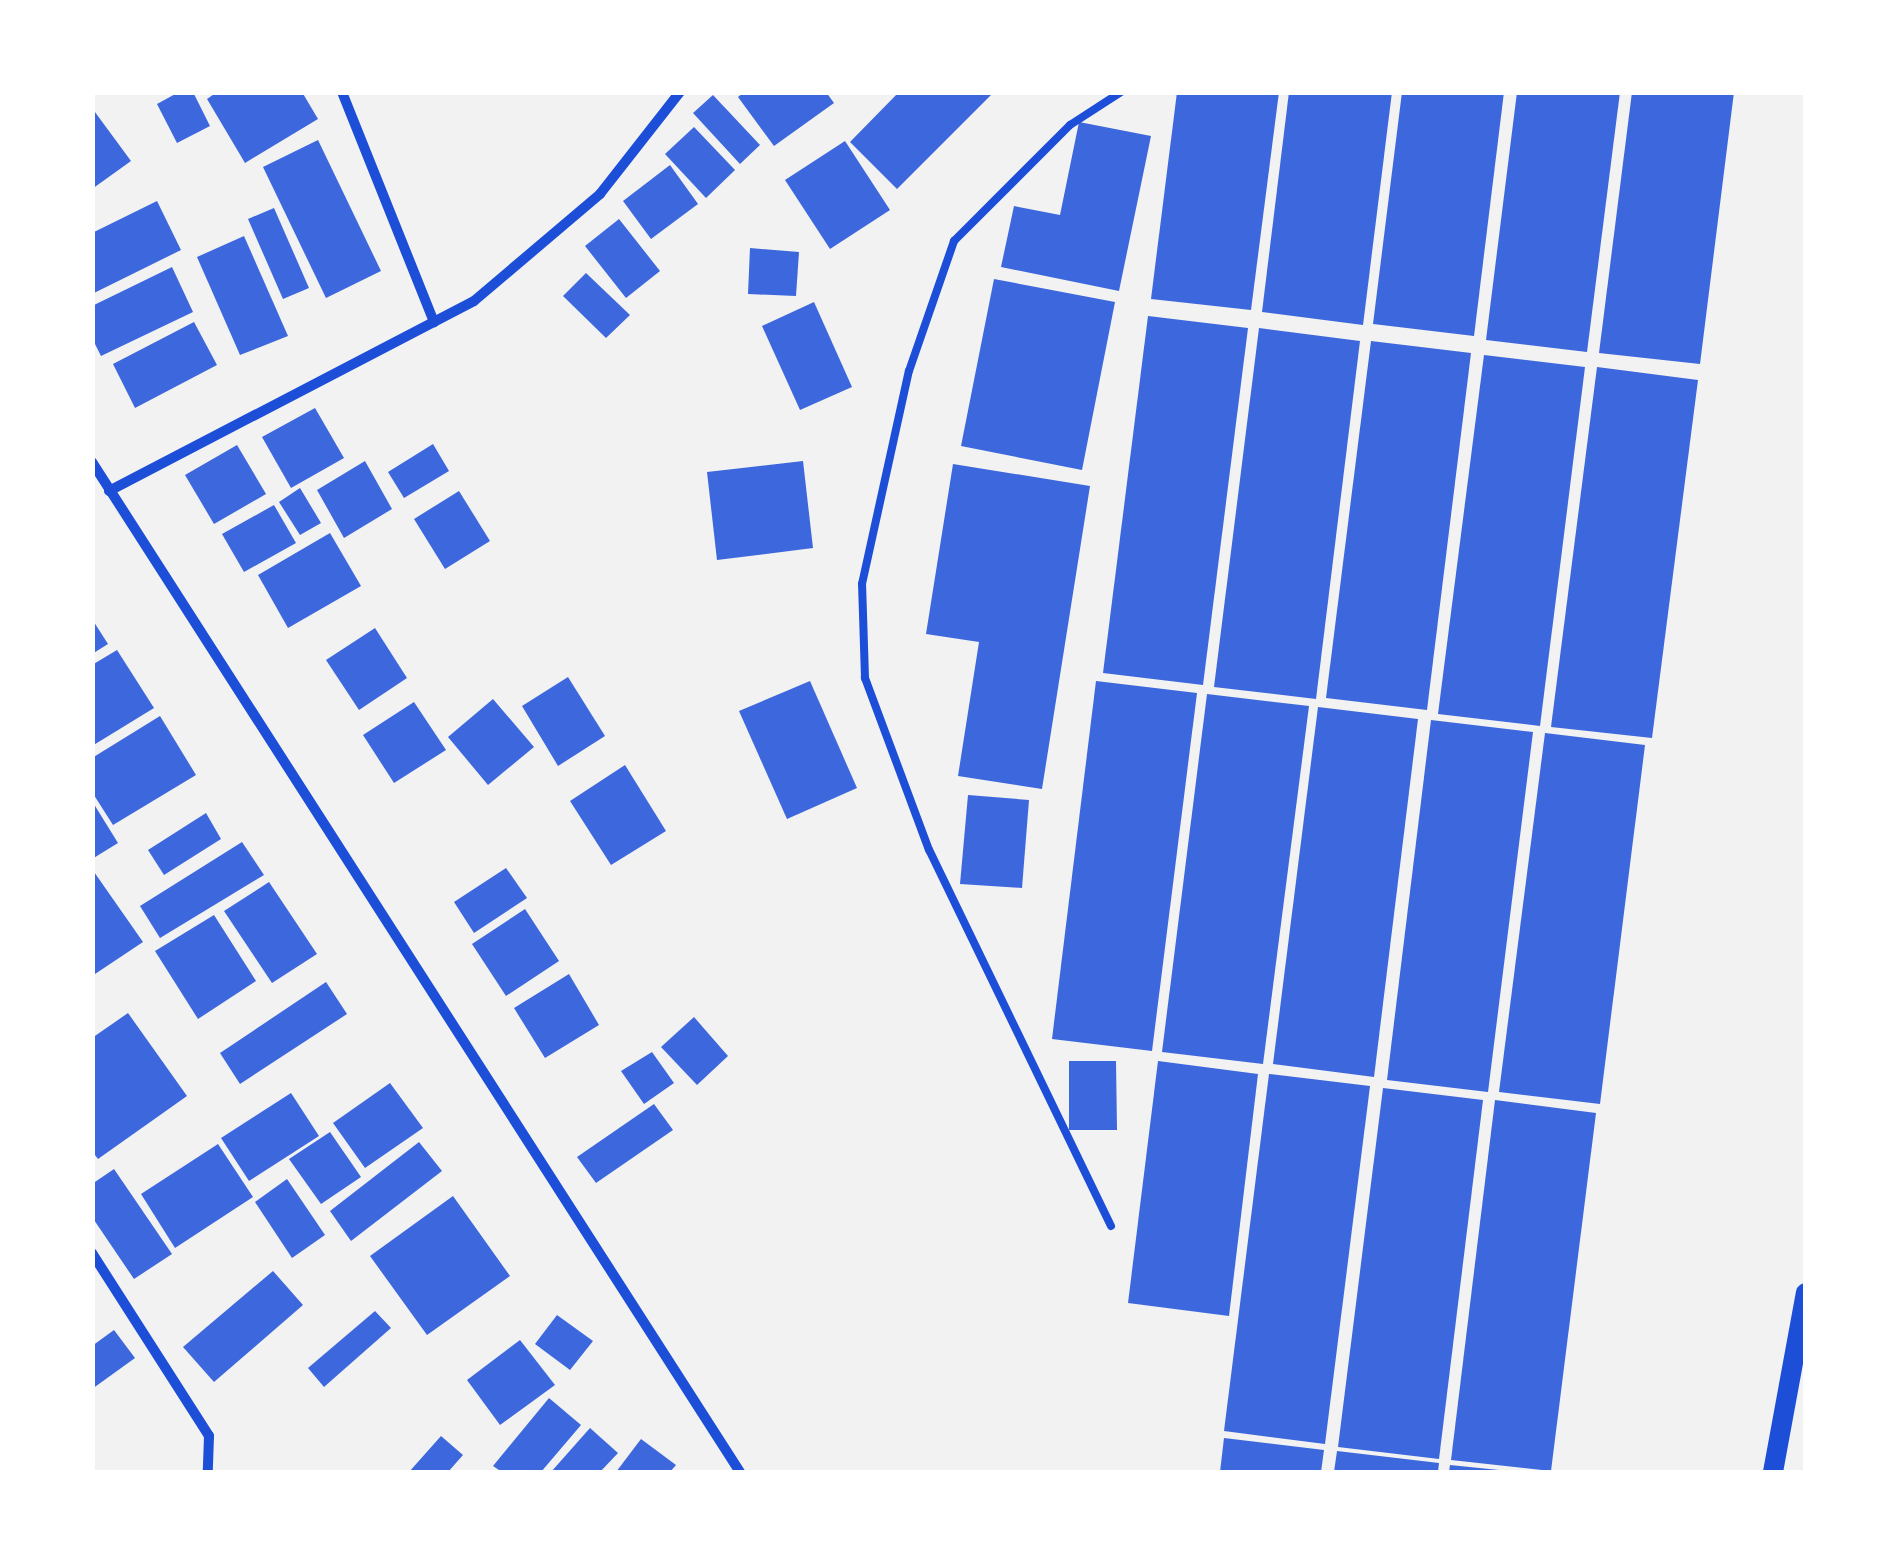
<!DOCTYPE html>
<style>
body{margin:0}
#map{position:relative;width:1898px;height:1565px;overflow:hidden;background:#f2f2f2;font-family:"Sofia Sans Condensed",sans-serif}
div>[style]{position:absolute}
.building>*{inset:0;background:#3d67dc}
.service>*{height:8px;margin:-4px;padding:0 4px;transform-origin:4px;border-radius:4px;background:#1d4ed8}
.minor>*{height:10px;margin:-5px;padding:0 5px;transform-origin:5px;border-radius:5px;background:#1d4ed8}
.secondary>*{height:20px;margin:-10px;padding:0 10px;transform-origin:10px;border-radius:10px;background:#1d4ed8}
span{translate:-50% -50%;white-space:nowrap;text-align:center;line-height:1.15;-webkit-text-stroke:10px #fff;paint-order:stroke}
.frame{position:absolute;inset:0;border:95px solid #fff;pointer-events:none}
</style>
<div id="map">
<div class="building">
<i style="clip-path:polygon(179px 92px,193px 92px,210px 126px,177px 143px,157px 104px)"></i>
<i style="clip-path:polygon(217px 92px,302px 92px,318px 119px,245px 163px,207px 99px)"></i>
<i style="clip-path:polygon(744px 92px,826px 92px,834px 103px,774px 146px,738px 97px)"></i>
<i style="clip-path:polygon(899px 92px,994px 92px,897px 189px,850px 142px)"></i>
<i style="clip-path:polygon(1177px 92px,1279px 92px,1251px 310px,1151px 299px)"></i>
<i style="clip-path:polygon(1289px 92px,1392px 92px,1363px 325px,1262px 312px)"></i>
<i style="clip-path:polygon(1402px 92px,1504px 92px,1474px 336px,1373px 324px)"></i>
<i style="clip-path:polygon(1517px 92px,1620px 92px,1587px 352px,1486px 340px)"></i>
<i style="clip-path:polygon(1632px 92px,1734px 92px,1700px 364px,1599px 353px)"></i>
<i style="clip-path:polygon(713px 95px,760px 145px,740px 164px,693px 113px)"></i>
<i style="clip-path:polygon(92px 108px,131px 161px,92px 189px)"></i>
<i style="clip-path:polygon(1079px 122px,1151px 136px,1119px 291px,1001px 267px,1014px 206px,1060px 215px)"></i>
<i style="clip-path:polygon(694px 127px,735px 170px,706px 198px,665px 154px)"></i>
<i style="clip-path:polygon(318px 140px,381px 271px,326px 298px,263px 167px)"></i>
<i style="clip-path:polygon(845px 141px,890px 210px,830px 249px,785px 180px)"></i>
<i style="clip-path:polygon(670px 165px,698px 204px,651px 239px,623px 201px)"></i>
<i style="clip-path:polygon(157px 201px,181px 250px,92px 294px,92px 233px)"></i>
<i style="clip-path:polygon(274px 208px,309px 288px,283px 299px,248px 219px)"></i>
<i style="clip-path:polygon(619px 219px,660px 271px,626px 298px,585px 246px)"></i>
<i style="clip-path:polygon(244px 236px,288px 336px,240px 355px,197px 257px)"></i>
<i style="clip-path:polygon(750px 248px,799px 252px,796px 296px,748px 294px)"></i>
<i style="clip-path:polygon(172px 267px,193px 312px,101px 356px,92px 338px,92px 306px)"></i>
<i style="clip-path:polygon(586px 273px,630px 315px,606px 338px,563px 296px)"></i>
<i style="clip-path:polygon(994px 279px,1115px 302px,1082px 470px,961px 446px)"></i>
<i style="clip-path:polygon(814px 302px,852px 387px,800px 410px,762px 326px)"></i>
<i style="clip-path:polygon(1148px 316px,1248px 328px,1203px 685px,1103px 673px)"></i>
<i style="clip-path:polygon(194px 322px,217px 365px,135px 408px,113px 364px)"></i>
<i style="clip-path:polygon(1259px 328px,1360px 341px,1316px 699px,1214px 687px)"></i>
<i style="clip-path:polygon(1371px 341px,1471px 353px,1427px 710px,1326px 698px)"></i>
<i style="clip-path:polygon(1484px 355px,1585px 367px,1540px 726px,1438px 714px)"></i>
<i style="clip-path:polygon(1597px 367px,1698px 380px,1652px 738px,1551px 727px)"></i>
<i style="clip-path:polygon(315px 408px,344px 458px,291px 488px,262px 437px)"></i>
<i style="clip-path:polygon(433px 444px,449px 471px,404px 498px,388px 472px)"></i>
<i style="clip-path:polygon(237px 445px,266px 494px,214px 524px,185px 475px)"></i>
<i style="clip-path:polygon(365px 461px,392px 509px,344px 538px,317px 490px)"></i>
<i style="clip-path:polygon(803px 461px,813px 548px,717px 560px,707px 472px)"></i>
<i style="clip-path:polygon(953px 464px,1090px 486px,1042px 789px,958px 776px,979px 642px,926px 634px)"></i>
<i style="clip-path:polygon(300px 488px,321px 523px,300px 535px,279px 502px)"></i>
<i style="clip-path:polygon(459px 491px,490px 541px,445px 569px,414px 519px)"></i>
<i style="clip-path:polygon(274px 505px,296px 543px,244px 572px,222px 534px)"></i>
<i style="clip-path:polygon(330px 533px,361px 586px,288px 628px,258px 575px)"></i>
<i style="clip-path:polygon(92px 619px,108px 644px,92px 654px)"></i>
<i style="clip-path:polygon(375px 628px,407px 678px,359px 710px,326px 660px)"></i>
<i style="clip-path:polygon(117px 650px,154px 708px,92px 746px,92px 665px)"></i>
<i style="clip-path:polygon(568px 677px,605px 736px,558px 766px,522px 706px)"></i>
<i style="clip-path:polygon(810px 681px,857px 788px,787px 819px,739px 711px)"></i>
<i style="clip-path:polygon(1096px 681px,1197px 693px,1152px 1051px,1052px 1039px)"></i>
<i style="clip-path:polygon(1207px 694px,1309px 706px,1263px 1064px,1162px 1052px)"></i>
<i style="clip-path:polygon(493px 699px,534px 747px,488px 785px,448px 737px)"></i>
<i style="clip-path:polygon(414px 702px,446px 750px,394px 783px,363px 735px)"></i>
<i style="clip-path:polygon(1318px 707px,1418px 719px,1374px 1077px,1273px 1064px)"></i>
<i style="clip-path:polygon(160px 716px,196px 775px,113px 825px,92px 792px,92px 758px)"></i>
<i style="clip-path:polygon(1431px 720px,1533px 732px,1488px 1092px,1387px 1080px)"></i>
<i style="clip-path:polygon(1545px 733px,1645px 745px,1600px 1104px,1499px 1092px)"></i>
<i style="clip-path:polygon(625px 765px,666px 831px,611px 865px,570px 801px)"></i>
<i style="clip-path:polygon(968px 795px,1029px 800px,1022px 888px,960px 884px)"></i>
<i style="clip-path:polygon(92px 801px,118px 843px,92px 859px)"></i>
<i style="clip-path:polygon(206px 813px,221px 839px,164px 875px,148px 850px)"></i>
<i style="clip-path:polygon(242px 842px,264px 875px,160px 938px,140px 906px)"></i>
<i style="clip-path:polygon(506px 868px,527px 898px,474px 933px,454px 902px)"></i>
<i style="clip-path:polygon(92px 869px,143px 942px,92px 976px)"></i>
<i style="clip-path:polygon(269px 882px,317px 954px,272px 983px,224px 911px)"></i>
<i style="clip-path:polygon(525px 909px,559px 961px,506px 996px,472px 944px)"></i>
<i style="clip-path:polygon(214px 915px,256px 981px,198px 1019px,155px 951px)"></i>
<i style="clip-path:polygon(569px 974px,599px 1025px,545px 1058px,514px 1008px)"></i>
<i style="clip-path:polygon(326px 982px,347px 1014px,240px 1084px,220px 1053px)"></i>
<i style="clip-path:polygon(128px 1013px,187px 1096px,98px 1159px,92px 1151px,92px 1038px)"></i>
<i style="clip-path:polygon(694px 1017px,728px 1056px,697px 1085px,661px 1047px)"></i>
<i style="clip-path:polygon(652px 1052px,674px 1083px,644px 1104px,621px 1071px)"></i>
<i style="clip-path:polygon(1069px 1061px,1116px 1061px,1117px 1130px,1069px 1130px)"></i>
<i style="clip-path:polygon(1158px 1061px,1258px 1074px,1229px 1316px,1128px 1303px)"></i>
<i style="clip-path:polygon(1269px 1074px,1370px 1086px,1325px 1444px,1224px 1431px)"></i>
<i style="clip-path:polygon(390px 1083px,423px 1128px,365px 1168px,333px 1123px)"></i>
<i style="clip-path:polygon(1383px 1088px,1483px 1100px,1439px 1459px,1338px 1447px)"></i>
<i style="clip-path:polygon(291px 1093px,319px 1136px,249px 1181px,221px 1138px)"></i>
<i style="clip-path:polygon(1495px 1100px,1596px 1113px,1551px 1471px,1451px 1460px)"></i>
<i style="clip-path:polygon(654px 1104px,673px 1130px,596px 1183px,577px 1157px)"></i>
<i style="clip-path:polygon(330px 1132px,361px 1177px,321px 1204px,289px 1159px)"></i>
<i style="clip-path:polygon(419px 1142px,442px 1171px,351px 1241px,330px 1211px)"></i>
<i style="clip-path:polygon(218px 1144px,253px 1197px,175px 1248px,141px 1194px)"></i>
<i style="clip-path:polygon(114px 1169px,172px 1254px,134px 1279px,92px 1217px,92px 1184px)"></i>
<i style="clip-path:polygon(287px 1179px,325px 1235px,292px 1258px,255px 1202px)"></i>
<i style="clip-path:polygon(453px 1196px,510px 1276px,427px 1335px,370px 1256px)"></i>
<i style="clip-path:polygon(273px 1271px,303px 1305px,214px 1382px,183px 1347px)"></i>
<i style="clip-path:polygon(375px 1311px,391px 1328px,324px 1387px,308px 1368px)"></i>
<i style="clip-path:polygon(557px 1315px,593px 1341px,570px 1370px,535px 1344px)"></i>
<i style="clip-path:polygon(114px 1330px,135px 1358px,92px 1389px,92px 1346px)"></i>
<i style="clip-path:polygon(520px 1340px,555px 1385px,500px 1425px,467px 1380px)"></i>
<i style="clip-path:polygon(549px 1398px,581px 1425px,541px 1472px,502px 1472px,493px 1466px)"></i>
<i style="clip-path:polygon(590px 1428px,618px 1453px,600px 1472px,551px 1472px)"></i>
<i style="clip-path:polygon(441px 1436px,463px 1455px,448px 1472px,409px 1472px)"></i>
<i style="clip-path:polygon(1224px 1438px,1324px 1450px,1321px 1472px,1220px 1472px)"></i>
<i style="clip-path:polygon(641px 1439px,676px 1465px,670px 1472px,616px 1472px)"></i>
<i style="clip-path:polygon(1337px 1451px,1439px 1463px,1438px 1472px,1334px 1472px)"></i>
<i style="clip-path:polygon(1450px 1465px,1499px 1470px,1499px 1472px,1449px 1472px)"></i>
</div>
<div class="service">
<i style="left:1111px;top:1226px;width:418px;rotate:-115.8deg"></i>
<i style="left:929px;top:850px;width:184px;rotate:-110.4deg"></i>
<i style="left:865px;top:678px;width:94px;rotate:-91.8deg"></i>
<i style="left:862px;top:584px;width:218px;rotate:-77.6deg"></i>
<i style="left:909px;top:371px;width:138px;rotate:-70.9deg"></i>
<i style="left:954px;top:241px;width:164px;rotate:-45deg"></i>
<i style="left:1070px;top:125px;width:61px;rotate:-32.9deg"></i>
</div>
<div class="minor">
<i style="left:342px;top:92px;width:248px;rotate:68.2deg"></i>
<i style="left:92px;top:462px;width:1200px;rotate:57.32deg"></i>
<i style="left:109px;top:491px;width:411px;rotate:-27.5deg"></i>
<i style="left:474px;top:301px;width:165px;rotate:-40.3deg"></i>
<i style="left:600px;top:194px;width:130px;rotate:-51.9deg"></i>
<i style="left:92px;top:1253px;width:217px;rotate:57.4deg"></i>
<i style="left:209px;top:1436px;width:36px;rotate:92deg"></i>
</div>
<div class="secondary">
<i style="left:1773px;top:1472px;width:182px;rotate:-79.6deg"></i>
</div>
<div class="frame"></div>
</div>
